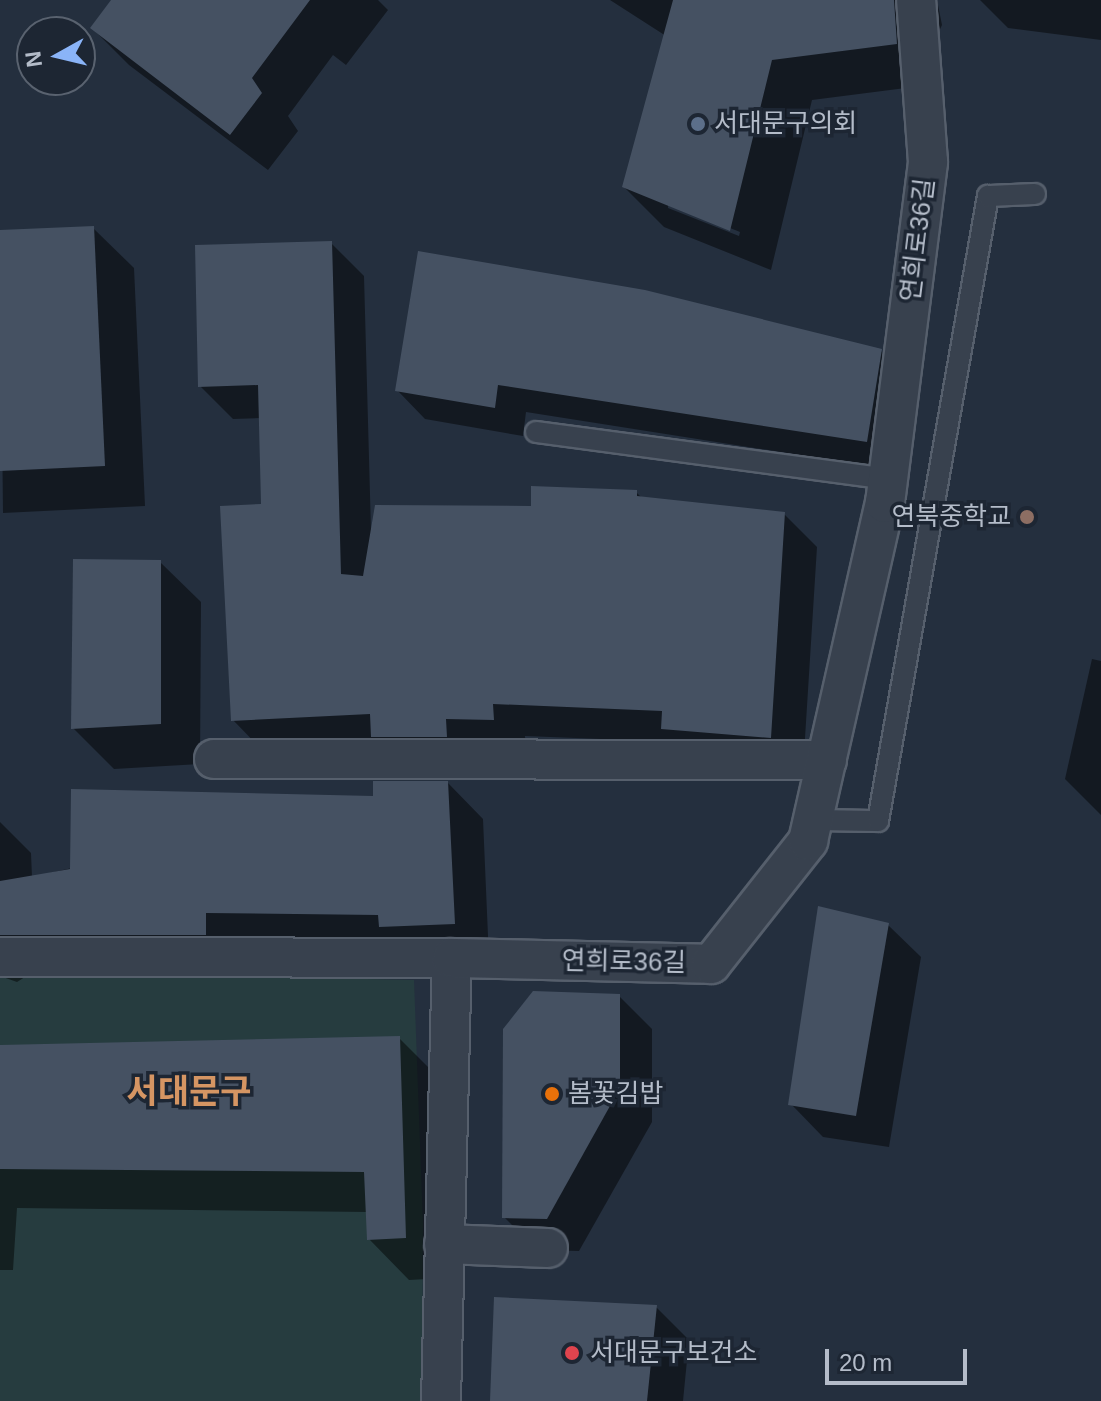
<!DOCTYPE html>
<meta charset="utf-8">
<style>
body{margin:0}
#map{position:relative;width:1101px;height:1401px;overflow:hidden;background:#242f3e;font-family:Arial,"Noto Sans KR",sans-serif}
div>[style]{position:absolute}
.green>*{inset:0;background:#263c3f}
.shadow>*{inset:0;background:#0007}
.building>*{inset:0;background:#455162}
.roads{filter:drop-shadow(2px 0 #565f6c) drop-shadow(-2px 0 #565f6c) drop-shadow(0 2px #565f6c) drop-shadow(0 -2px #565f6c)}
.lane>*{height:20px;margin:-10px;padding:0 10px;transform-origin:10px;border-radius:10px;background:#38414e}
.street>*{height:38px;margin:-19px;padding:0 19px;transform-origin:19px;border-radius:19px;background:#38414e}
.dots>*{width:22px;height:22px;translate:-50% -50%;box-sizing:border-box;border:4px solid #1d2633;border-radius:50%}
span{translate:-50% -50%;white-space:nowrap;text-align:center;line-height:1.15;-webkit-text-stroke:7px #1d2633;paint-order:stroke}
.poi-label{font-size:26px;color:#b4bcc9}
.left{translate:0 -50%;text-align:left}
.right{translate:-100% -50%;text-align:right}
.street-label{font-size:26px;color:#b4bcc9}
.district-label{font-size:34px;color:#d59563;font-weight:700}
.north{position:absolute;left:16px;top:16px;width:80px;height:80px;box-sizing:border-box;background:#1d2633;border:2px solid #59626f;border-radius:50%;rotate:262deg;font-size:22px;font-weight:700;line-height:32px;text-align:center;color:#b4bcc9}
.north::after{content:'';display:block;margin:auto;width:28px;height:36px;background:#8ab4f8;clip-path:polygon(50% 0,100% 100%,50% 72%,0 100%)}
.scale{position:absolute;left:825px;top:1349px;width:142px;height:36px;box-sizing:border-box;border:4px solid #b4bcc9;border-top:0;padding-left:10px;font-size:24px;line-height:28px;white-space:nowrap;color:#b4bcc9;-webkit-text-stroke:6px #1d2633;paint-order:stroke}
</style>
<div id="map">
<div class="green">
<i style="clip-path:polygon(0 971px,414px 980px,423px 1223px,422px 1401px,0 1401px)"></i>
</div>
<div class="shadow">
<i style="clip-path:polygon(114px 0,378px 0,388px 10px,346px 65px,333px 55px,288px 116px,298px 131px,268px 170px,129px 65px,92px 28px)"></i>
<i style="clip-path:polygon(evenodd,610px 0,937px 0,942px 25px,934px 42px,937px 84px,812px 100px,771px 270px,664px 227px,624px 187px,666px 36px,610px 0,668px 203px,740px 232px,739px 236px,668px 208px,668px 203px)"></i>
<i style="clip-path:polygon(980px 0,1101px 0,1101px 40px,1008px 28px)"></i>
<i style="clip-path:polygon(93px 228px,134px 268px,145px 506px,3px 513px,0 232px)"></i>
<i style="clip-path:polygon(331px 243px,364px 276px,371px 530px,636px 492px,642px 498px,784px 514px,817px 547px,803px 770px,677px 742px,525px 736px,526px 752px,265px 753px,233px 720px,263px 506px,261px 418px,233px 419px,200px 386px)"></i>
<i style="clip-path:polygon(881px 351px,910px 380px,895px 470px,526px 412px,523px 436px,425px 419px,397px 390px)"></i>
<i style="clip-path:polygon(160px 562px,201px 602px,200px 764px,114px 769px,73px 728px)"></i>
<i style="clip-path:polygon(1092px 659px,1101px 661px,1101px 815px,1065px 779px)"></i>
<i style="clip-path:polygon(448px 783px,483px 819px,489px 959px,36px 970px,17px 982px,0 976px,0 822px,31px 853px,32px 877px)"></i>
<i style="clip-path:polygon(888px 925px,921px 957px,889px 1147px,823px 1137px,791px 1104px)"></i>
<i style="clip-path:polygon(619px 996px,652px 1029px,652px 1122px,579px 1251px,537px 1250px,504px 1217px)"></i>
<i style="clip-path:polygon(399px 1038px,440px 1079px,446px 1278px,409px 1280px,369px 1239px,367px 1212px,17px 1208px,13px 1270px,0 1270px,0 1047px)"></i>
<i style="clip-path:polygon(656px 1307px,689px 1340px,683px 1401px,492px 1401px)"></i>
</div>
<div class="building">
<i style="clip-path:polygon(111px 0,310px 0,252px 78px,262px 93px,230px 135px,90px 28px)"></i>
<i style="clip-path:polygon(673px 0,894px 0,897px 44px,772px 60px,730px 231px,622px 187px)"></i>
<i style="clip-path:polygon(94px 226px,105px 466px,0 471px,0 230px)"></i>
<i style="clip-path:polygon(332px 241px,341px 574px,363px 576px,375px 505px,531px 506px,531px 486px,637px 490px,637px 496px,785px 512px,771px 738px,661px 729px,662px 711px,493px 704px,494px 720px,446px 719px,447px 737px,371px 737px,370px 714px,231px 721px,220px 506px,261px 504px,258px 385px,198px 387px,195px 245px)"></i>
<i style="clip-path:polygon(418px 251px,645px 290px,882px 349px,867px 442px,498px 385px,495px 408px,395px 391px)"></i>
<i style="clip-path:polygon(73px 559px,161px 560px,161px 724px,71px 729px)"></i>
<i style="clip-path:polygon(373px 781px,448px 781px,455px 924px,379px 927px,378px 915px,206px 913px,206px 935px,0 935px,0 881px,70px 869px,71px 789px,373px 796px)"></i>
<i style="clip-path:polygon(818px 906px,889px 923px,856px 1116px,788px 1105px)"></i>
<i style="clip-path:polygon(533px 991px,620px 994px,620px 1088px,547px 1219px,502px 1218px,503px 1029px)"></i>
<i style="clip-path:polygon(400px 1036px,406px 1238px,367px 1240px,364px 1172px,0 1169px,0 1045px)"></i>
<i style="clip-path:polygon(494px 1297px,657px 1305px,647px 1401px,490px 1401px)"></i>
</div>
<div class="roads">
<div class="lane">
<i style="left:536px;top:432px;width:355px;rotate:7.6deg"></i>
<i style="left:813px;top:820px;width:65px;rotate:0.9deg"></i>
<i style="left:878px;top:821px;width:635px;rotate:-80.02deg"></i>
<i style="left:988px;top:196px;width:47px;rotate:-2.4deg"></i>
</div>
<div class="street">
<i style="left:214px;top:759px;width:613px;rotate:0.09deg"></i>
<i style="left:0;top:957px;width:452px;rotate:0.1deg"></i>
<i style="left:444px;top:1244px;width:104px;rotate:2.2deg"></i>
<i style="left:441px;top:1401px;width:443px;rotate:-88.6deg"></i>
<i style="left:452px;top:958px;width:259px;rotate:1.3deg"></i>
<i style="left:711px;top:964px;width:157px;rotate:-51.7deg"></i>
<i style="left:808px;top:841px;width:347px;rotate:-77.2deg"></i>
<i style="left:885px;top:503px;width:344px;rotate:-82.8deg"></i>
<i style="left:928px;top:162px;width:162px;rotate:-94.2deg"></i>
</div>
</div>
<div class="dots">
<i style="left:698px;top:124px;background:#5c6f8a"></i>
<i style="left:1027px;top:517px;background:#8d6e63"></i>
<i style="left:552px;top:1094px;background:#e8710a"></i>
<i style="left:572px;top:1353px;background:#e0444e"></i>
</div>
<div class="poi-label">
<span class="left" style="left:714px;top:124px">서대문구의회</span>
<span class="right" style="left:1011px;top:517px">연북중학교</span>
<span class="left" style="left:568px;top:1094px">봄꽃김밥</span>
<span class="left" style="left:590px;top:1353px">서대문구보건소</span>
</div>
<div class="street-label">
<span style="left:918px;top:240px;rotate:-83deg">연희로36길</span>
<span style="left:624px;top:962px;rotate:1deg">연희로36길</span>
</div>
<div class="district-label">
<span style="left:189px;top:1092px">서대문구</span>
</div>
<div class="north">N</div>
<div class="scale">20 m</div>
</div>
